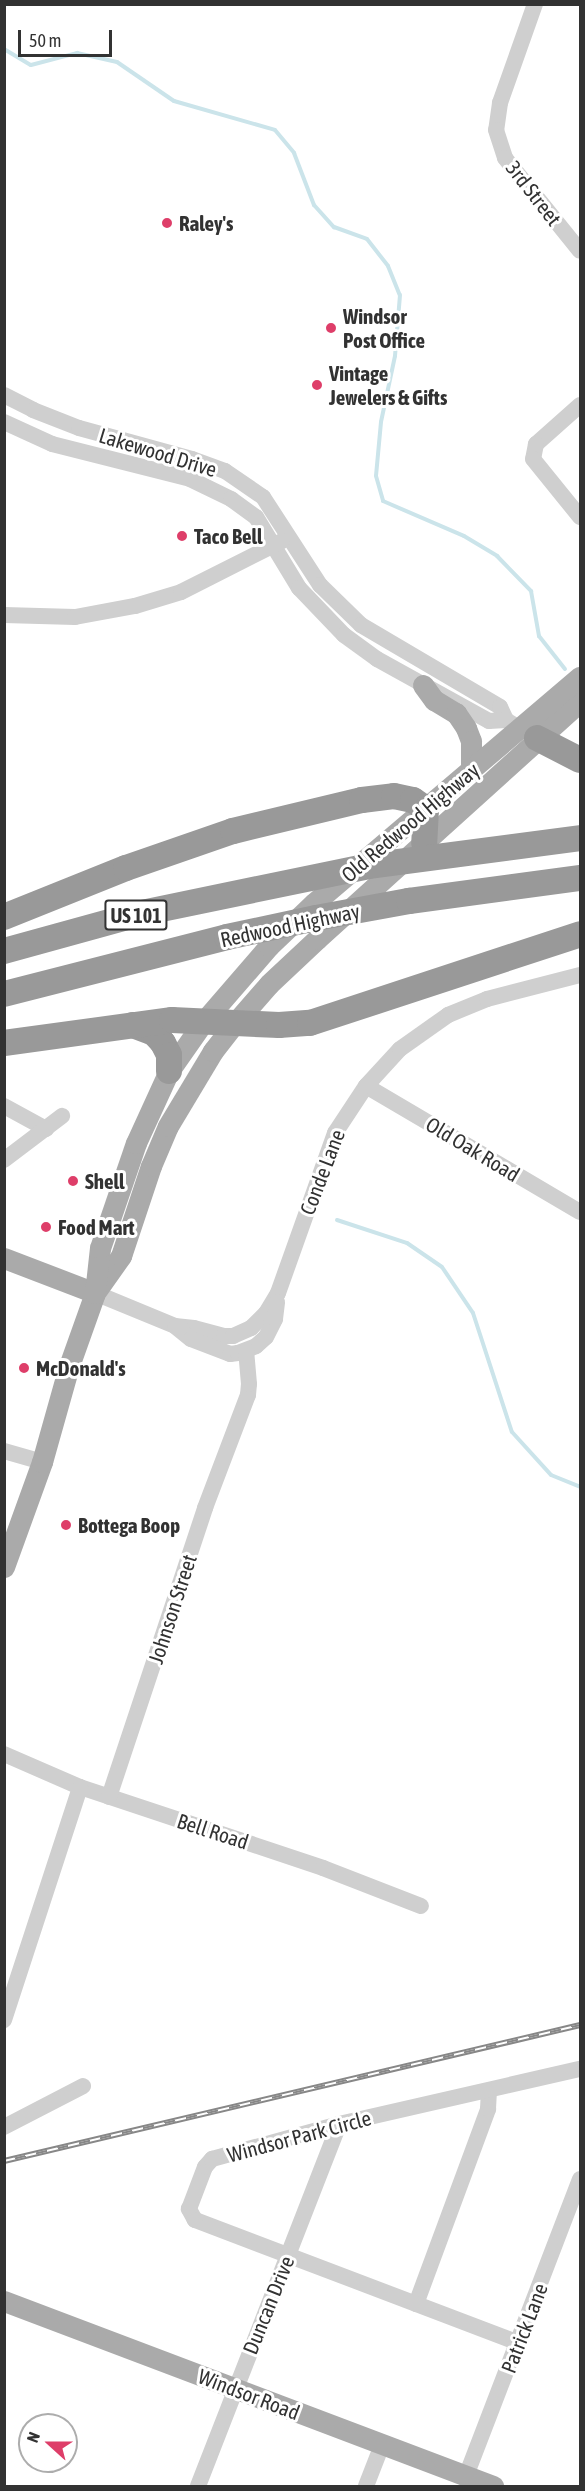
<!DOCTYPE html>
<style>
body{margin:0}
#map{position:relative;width:585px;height:2491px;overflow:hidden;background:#fff;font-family:"Asap Condensed",sans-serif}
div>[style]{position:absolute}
.stream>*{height:4px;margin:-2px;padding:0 2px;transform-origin:2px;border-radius:2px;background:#cbe4ea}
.minor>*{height:16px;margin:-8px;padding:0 8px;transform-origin:8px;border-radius:8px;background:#cfcfcf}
.major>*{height:21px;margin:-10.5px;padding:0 10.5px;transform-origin:10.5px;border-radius:10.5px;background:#aaa}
.highway>*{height:26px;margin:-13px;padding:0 13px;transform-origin:13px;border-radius:13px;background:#999}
.rail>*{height:6px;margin-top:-3px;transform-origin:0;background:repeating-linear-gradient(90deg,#fff 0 11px,#878787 0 22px);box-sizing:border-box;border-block:2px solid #878787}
.dots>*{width:16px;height:16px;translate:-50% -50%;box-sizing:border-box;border:3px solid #fff;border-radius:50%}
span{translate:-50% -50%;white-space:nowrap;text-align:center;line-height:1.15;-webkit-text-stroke:6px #fff;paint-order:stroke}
.shield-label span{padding:2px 4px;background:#fff;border:2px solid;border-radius:4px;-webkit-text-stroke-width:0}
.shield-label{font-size:20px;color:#323232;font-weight:700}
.street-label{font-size:21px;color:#323232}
.poi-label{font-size:21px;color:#323232;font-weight:700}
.left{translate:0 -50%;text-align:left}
.frame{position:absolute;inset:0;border:6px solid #323232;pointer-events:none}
.north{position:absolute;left:18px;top:2413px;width:60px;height:60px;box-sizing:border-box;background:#fff;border:2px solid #adadad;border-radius:50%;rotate:291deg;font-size:16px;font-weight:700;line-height:24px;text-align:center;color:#323232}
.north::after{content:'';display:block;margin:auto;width:21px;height:27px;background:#de3e69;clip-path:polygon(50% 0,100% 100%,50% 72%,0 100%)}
.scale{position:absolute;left:18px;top:30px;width:94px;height:27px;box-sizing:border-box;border:3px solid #323232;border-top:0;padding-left:8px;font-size:18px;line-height:21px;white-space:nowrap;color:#323232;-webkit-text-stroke:4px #fff;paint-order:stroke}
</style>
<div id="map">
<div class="stream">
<i style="left:4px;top:49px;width:31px;rotate:31deg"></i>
<i style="left:31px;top:65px;width:48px;rotate:-14.6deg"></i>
<i style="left:77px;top:53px;width:41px;rotate:12.7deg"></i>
<i style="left:117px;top:62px;width:69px;rotate:34.4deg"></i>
<i style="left:174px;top:101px;width:105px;rotate:16deg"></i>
<i style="left:275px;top:130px;width:30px;rotate:50deg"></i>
<i style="left:294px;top:153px;width:56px;rotate:69deg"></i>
<i style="left:314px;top:205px;width:30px;rotate:48deg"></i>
<i style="left:334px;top:227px;width:35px;rotate:20deg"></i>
<i style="left:367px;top:239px;width:34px;rotate:52deg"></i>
<i style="left:388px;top:266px;width:31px;rotate:68deg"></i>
<i style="left:400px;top:295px;width:61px;rotate:94.7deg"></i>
<i style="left:395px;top:356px;width:67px;rotate:102deg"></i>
<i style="left:381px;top:422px;width:54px;rotate:95.3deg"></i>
<i style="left:376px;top:476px;width:26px;rotate:74deg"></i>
<i style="left:383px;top:501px;width:88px;rotate:23.4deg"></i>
<i style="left:464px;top:536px;width:39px;rotate:31deg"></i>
<i style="left:497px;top:556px;width:49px;rotate:45.8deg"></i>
<i style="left:531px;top:591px;width:46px;rotate:79.9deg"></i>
<i style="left:539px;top:636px;width:42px;rotate:51.8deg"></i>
<i style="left:337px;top:1220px;width:74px;rotate:18.2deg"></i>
<i style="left:407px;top:1243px;width:42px;rotate:34.4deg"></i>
<i style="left:442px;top:1267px;width:55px;rotate:56deg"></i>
<i style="left:473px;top:1313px;width:125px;rotate:71.9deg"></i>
<i style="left:512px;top:1432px;width:58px;rotate:47.8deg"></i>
<i style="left:551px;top:1475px;width:31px;rotate:22deg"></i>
</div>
<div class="minor">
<i style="left:535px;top:4px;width:105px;rotate:109.5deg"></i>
<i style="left:500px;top:103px;width:27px;rotate:98deg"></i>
<i style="left:496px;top:130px;width:29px;rotate:72deg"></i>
<i style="left:505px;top:158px;width:119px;rotate:51.1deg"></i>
<i style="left:4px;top:395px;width:33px;rotate:27deg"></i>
<i style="left:33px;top:410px;width:49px;rotate:21.4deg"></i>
<i style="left:79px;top:428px;width:117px;rotate:15.3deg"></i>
<i style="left:192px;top:459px;width:35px;rotate:20deg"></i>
<i style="left:225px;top:471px;width:46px;rotate:34.4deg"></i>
<i style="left:263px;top:497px;width:105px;rotate:57.1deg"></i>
<i style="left:320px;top:585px;width:57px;rotate:44.3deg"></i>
<i style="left:361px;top:625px;width:161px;rotate:30.5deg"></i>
<i style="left:500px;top:707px;width:14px;rotate:65deg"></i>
<i style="left:506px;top:720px;width:17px;rotate:31deg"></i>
<i style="left:580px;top:405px;width:59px;rotate:138.4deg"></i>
<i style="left:536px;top:444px;width:15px;rotate:101deg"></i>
<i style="left:533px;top:459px;width:75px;rotate:51deg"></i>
<i style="left:4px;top:422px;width:53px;rotate:24.6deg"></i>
<i style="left:52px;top:444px;width:142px;rotate:14.2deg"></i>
<i style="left:190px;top:479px;width:46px;rotate:26deg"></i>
<i style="left:231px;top:499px;width:31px;rotate:36deg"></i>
<i style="left:256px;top:517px;width:83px;rotate:58.8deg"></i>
<i style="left:299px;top:588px;width:65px;rotate:46.2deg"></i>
<i style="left:344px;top:635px;width:41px;rotate:36deg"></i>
<i style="left:377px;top:659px;width:128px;rotate:29deg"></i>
<i style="left:489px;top:721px;width:17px;rotate:-3deg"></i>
<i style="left:4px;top:615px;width:71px;rotate:1.6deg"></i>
<i style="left:75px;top:617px;width:61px;rotate:-10.4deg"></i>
<i style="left:135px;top:606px;width:48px;rotate:-16.9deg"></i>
<i style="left:181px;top:592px;width:113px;rotate:-26.8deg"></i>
<i style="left:366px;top:1086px;width:248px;rotate:30.5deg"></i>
<i style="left:4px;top:1106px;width:48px;rotate:28.7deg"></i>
<i style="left:4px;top:1160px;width:73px;rotate:-37.2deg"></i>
<i style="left:95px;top:1293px;width:87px;rotate:22.4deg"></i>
<i style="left:175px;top:1326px;width:19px;rotate:6deg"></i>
<i style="left:194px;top:1328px;width:31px;rotate:15deg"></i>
<i style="left:224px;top:1336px;width:9px"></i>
<i style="left:233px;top:1336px;width:20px;rotate:-24deg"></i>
<i style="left:251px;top:1328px;width:21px;rotate:-45deg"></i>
<i style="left:266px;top:1313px;width:23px;rotate:-59deg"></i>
<i style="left:278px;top:1293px;width:170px;rotate:-70.4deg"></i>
<i style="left:335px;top:1133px;width:56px;rotate:-56.6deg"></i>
<i style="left:366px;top:1086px;width:50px;rotate:-47.4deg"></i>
<i style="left:400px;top:1049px;width:59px;rotate:-35.3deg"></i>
<i style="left:448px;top:1015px;width:42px;rotate:-22.3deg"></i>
<i style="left:487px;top:999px;width:96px;rotate:-14.5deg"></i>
<i style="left:176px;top:1327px;width:19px;rotate:39deg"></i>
<i style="left:191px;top:1339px;width:42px;rotate:21deg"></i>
<i style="left:230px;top:1354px;width:8px;rotate:-7deg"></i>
<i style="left:238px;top:1353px;width:19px;rotate:-21deg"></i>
<i style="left:256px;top:1346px;width:13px;rotate:-42deg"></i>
<i style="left:266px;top:1337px;width:20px;rotate:-63deg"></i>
<i style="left:275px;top:1319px;width:17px;rotate:-83deg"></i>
<i style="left:4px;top:1451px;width:40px;rotate:16deg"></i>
<i style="left:4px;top:1754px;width:83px;rotate:23.5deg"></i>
<i style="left:80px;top:1787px;width:256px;rotate:18.4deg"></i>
<i style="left:323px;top:1868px;width:105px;rotate:21.2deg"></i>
<i style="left:109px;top:1797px;width:305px;rotate:-71.6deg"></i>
<i style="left:205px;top:1508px;width:121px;rotate:-69.2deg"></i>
<i style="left:248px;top:1395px;width:11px;rotate:-85deg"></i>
<i style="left:249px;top:1384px;width:33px;rotate:-95deg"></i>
<i style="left:4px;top:2020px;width:245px;rotate:-71.9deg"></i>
<i style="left:4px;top:2127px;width:89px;rotate:-27.4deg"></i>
<i style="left:416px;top:2304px;width:208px;rotate:-69.7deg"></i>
<i style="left:488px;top:2109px;width:18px;rotate:-87deg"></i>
<i style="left:519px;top:2343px;width:347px;rotate:-159.2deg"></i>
<i style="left:195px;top:2220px;width:13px;rotate:-119deg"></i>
<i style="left:189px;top:2209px;width:45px;rotate:-69.1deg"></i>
<i style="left:205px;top:2167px;width:11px;rotate:-49deg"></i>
<i style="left:212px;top:2159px;width:132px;rotate:-15.4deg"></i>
<i style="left:339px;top:2124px;width:247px;rotate:-12.9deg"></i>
<i style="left:466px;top:2476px;width:318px;rotate:-69deg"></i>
<i style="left:198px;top:2486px;width:388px;rotate:-68.7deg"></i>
<i style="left:366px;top:2486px;width:44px;rotate:-68.7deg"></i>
</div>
<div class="major">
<i style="left:423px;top:685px;width:19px;rotate:54deg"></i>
<i style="left:434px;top:700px;width:26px;rotate:31deg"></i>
<i style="left:456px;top:713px;width:18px;rotate:56deg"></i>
<i style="left:466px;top:728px;width:14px;rotate:69deg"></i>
<i style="left:471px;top:741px;width:30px;rotate:90deg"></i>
<i style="left:4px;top:1258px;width:97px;rotate:21deg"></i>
<i style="left:97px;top:1290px;width:42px;rotate:-54.8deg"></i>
<i style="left:121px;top:1256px;width:95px;rotate:-71.6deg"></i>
<i style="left:151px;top:1166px;width:43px;rotate:-67deg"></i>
<i style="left:168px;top:1126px;width:87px;rotate:-59deg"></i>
<i style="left:213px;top:1051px;width:37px;rotate:-52deg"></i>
<i style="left:236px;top:1022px;width:50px;rotate:-49deg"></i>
<i style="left:269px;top:984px;width:66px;rotate:-43.2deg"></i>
<i style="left:317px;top:939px;width:355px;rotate:-42.1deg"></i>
<i style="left:4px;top:1567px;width:112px;rotate:-70.1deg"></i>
<i style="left:42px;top:1462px;width:100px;rotate:-74.3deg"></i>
<i style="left:69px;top:1366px;width:77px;rotate:-70.4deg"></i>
<i style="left:95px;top:1293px;width:45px;rotate:-83.7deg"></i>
<i style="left:100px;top:1248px;width:111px;rotate:-71.1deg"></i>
<i style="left:136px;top:1143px;width:79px;rotate:-65.4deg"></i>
<i style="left:169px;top:1071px;width:61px;rotate:-55deg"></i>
<i style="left:204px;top:1021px;width:99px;rotate:-49.1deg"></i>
<i style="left:269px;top:946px;width:62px;rotate:-43.7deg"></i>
<i style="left:314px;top:903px;width:349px;rotate:-40.4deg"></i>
<i style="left:4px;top:2301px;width:523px;rotate:20.72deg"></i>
</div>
<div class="highway">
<i style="left:537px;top:738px;width:48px;rotate:27.1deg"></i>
<i style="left:4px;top:917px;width:131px;rotate:-21.9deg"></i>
<i style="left:126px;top:868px;width:113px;rotate:-19.1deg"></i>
<i style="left:233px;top:831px;width:133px;rotate:-13.5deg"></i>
<i style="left:362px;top:800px;width:32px;rotate:-7deg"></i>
<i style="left:394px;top:796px;width:19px;rotate:12deg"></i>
<i style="left:413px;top:800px;width:16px;rotate:35deg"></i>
<i style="left:426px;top:809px;width:34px;rotate:93deg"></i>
<i style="left:4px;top:951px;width:143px;rotate:-15.4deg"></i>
<i style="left:142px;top:913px;width:231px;rotate:-11.7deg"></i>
<i style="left:368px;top:866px;width:214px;rotate:-7.5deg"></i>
<i style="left:4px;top:994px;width:230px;rotate:-14.3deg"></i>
<i style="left:227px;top:937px;width:91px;rotate:-12.1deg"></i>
<i style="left:316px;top:918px;width:95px;rotate:-10.4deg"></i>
<i style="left:409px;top:901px;width:173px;rotate:-7.7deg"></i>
<i style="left:133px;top:1025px;width:22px;rotate:21deg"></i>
<i style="left:154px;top:1033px;width:13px;rotate:48deg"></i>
<i style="left:163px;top:1043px;width:13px;rotate:63deg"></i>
<i style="left:169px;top:1055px;width:16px;rotate:90deg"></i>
<i style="left:4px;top:1043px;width:170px;rotate:-7.8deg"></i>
<i style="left:172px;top:1020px;width:107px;rotate:2.7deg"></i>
<i style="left:279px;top:1025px;width:31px;rotate:-4deg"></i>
<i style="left:310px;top:1023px;width:284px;rotate:-18.2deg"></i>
</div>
<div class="rail">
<i style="left:4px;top:2161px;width:592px;rotate:-13.28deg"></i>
</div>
<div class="dots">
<i style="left:167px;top:223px;background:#de3e69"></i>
<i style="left:331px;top:328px;background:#de3e69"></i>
<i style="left:317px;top:385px;background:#de3e69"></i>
<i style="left:182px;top:536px;background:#de3e69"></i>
<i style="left:73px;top:1181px;background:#de3e69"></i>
<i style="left:46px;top:1227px;background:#de3e69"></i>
<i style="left:24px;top:1368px;background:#de3e69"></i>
<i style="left:66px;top:1525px;background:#de3e69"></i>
</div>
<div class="shield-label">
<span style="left:136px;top:915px">US 101</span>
</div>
<div class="street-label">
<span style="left:534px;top:193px;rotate:52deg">3rd Street</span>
<span style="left:158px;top:452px;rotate:17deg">Lakewood Drive</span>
<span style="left:410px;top:822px;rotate:-40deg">Old Redwood Highway</span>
<span style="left:290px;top:925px;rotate:-12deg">Redwood Highway</span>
<span style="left:473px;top:1149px;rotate:31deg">Old Oak Road</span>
<span style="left:322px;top:1172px;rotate:-69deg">Conde Lane</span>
<span style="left:172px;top:1609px;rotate:-72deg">Johnson Street</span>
<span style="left:213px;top:1831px;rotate:18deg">Bell Road</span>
<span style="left:299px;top:2136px;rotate:-15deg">Windsor Park Circle</span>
<span style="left:268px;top:2305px;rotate:-68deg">Duncan Drive</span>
<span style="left:524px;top:2328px;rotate:-69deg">Patrick Lane</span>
<span style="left:249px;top:2394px;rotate:21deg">Windsor Road</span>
</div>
<div class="poi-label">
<span class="left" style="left:179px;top:223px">Raley's</span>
<span class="left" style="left:343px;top:328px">Windsor<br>Post Office</span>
<span class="left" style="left:329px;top:385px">Vintage<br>Jewelers &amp; Gifts</span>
<span class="left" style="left:194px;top:536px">Taco Bell</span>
<span class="left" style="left:85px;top:1181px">Shell</span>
<span class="left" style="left:58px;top:1227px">Food Mart</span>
<span class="left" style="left:36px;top:1368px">McDonald's</span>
<span class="left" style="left:78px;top:1525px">Bottega Boop</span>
</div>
<div class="frame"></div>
<div class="north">N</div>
<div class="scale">50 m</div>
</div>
